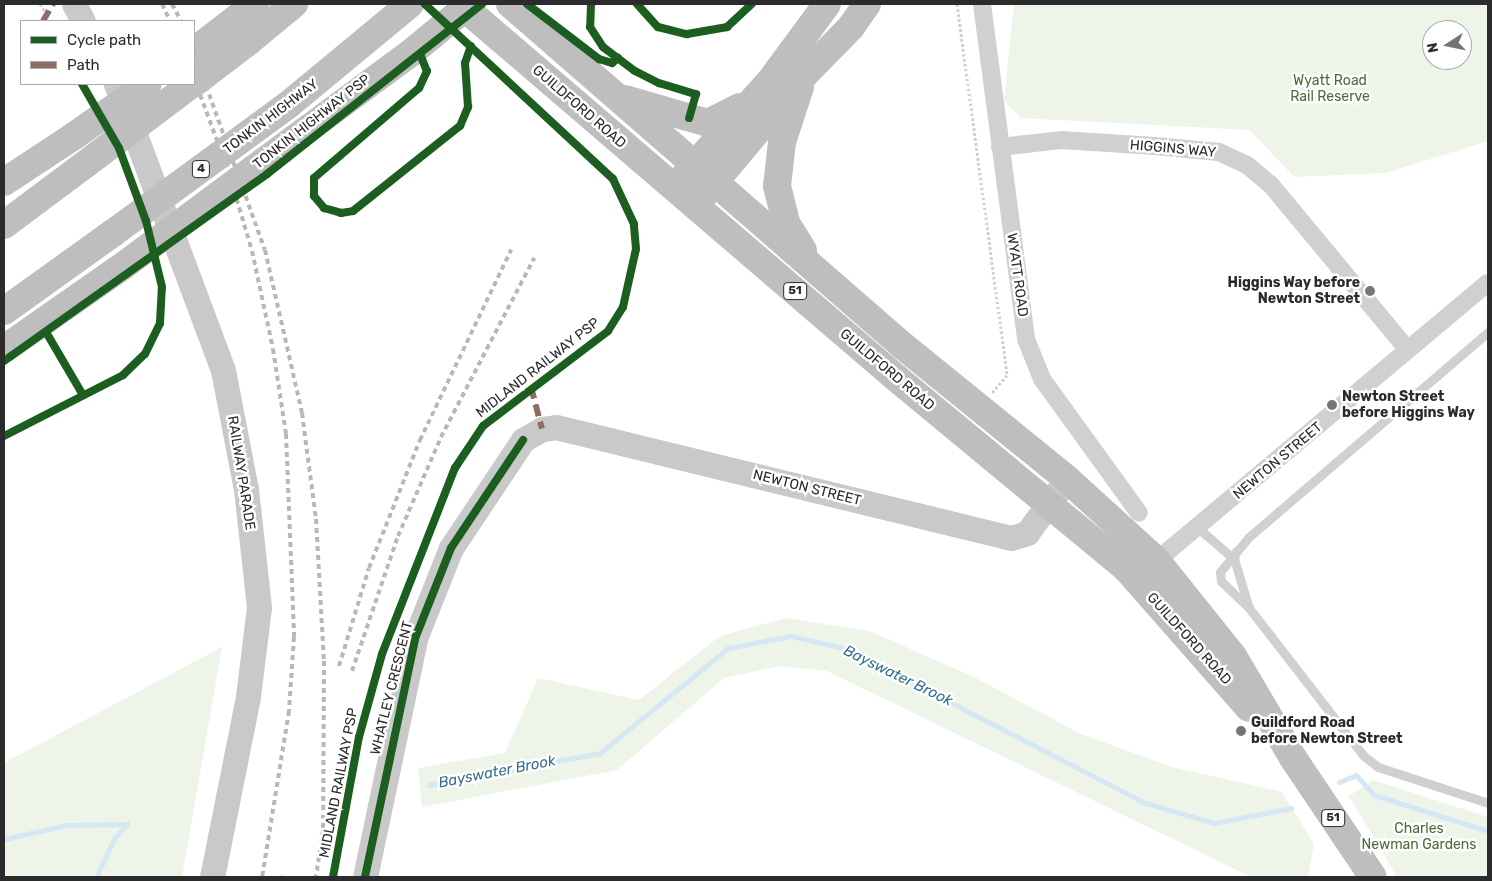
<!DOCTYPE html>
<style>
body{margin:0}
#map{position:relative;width:1492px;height:881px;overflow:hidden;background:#fff;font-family:Rubik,sans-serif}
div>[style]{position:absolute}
.green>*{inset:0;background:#eff4e9}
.stream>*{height:5px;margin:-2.5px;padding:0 2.5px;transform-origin:2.5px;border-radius:2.5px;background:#d4e7f2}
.path>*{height:3px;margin-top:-1.5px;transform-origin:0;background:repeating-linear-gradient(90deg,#d0d0d0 0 2.5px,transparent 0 5px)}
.lane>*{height:9px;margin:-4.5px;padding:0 4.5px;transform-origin:4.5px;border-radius:4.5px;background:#d0d0d0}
.street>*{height:18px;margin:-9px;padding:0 9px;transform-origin:9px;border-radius:9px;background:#d0d0d0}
.secondary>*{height:25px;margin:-12.5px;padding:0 12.5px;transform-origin:12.5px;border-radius:12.5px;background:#c9c9c9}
.highway>*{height:28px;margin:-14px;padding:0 14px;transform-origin:14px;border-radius:14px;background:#bebebe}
.rail>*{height:4px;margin-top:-2px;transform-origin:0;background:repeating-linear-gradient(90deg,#b8b8b8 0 5px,transparent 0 9px)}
.highway-bridge>*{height:28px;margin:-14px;padding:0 14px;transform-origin:14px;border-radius:14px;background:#bebebe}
.quiet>*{height:6px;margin-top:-3px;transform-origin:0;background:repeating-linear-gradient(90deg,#8d6e63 0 12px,transparent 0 18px)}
.cycleway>*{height:8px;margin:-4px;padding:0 4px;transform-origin:4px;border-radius:4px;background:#1b5e20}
.dots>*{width:14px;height:14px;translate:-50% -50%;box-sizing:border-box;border:2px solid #fff;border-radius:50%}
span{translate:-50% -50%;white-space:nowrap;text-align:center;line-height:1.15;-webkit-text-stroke:5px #fff;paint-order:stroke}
.shield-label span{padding:1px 4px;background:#fff;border:1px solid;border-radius:4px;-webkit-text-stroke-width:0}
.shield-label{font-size:12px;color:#2b2b2b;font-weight:700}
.park-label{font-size:14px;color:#4f6937}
.street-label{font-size:14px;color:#2b2b2b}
.poi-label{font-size:14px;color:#2b2b2b;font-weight:700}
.right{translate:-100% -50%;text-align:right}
.left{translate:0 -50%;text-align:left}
.water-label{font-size:15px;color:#367091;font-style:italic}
.frame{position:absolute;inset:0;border:5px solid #2b2b2b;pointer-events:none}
.legend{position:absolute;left:20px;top:20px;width:175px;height:65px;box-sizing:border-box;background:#fff;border:1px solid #aaa;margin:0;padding:6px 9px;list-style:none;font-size:15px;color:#2b2b2b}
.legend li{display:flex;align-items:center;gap:10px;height:25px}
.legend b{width:25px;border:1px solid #aaa}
.north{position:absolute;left:1422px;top:20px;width:50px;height:50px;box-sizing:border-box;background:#fff;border:1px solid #aaa;border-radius:50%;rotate:259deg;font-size:14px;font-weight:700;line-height:20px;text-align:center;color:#2b2b2b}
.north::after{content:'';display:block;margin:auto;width:18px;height:22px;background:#757575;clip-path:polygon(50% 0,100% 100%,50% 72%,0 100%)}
</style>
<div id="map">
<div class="green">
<i style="clip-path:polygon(evenodd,1014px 4px,1488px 4px,1488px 141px,1386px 173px,1294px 177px,1250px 130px,1021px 118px,1004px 101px,1014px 4px,1432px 30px,1462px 30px,1462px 60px,1432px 60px,1432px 30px)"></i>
<i style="clip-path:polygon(786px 618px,869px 631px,974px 677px,1081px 734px,1172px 767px,1282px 792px,1314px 844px,1308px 877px,1251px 877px,827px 671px,780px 666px,724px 678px,617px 770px,422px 807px,418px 768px,505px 753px,538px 678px,639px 700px,720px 636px)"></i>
<i style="clip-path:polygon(222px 647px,182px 877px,4px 877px,4px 763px)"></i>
<i style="clip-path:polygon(1373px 780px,1488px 817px,1488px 877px,1397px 877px,1349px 796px)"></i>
</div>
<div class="stream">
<i style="left:1339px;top:782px;width:18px;rotate:-22deg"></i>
<i style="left:1356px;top:775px;width:27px;rotate:48deg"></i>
<i style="left:1374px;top:795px;width:120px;rotate:17.5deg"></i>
<i style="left:429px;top:785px;width:174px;rotate:-10.6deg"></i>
<i style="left:600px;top:753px;width:166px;rotate:-39.4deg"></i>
<i style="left:728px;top:648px;width:64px;rotate:-10.8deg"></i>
<i style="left:791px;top:636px;width:57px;rotate:13.1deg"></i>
<i style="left:847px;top:649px;width:336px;rotate:27.3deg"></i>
<i style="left:1146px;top:803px;width:71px;rotate:16.4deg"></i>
<i style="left:1214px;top:823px;width:79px;rotate:-10.9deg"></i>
<i style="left:4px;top:839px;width:65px;rotate:-12.5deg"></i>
<i style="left:67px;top:825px;width:60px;rotate:-1deg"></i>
<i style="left:96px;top:877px;width:44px;rotate:-64.6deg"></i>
<i style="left:115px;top:837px;width:18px;rotate:-47deg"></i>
</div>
<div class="path">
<i style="left:40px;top:4px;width:11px;rotate:56deg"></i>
<i style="left:957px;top:4px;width:374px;rotate:82.3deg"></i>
<i style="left:1007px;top:375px;width:23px;rotate:130deg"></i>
<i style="left:52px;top:341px;width:62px;rotate:60.1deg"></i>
</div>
<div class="lane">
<i style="left:1488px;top:332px;width:316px;rotate:139.4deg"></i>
<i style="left:1248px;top:538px;width:44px;rotate:129.5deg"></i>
<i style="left:1220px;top:572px;width:9px;rotate:84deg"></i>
<i style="left:1221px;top:581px;width:39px;rotate:44deg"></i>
<i style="left:1249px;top:608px;width:187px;rotate:52.2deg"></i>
<i style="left:1364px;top:756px;width:18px;rotate:38deg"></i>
<i style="left:1378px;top:767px;width:116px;rotate:18.1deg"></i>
<i style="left:1198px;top:528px;width:48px;rotate:40.7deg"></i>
<i style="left:1236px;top:551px;width:8px;rotate:104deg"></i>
<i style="left:1234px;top:559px;width:51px;rotate:73deg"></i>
</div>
<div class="street">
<i style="left:982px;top:4px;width:338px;rotate:82.5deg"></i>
<i style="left:1026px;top:339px;width:43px;rotate:68.2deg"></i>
<i style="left:1042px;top:379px;width:165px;rotate:54.1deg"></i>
<i style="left:1000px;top:147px;width:61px;rotate:-6.5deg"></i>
<i style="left:1061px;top:140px;width:94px;rotate:3.7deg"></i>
<i style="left:1155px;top:146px;width:64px;rotate:5.4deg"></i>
<i style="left:1219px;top:152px;width:31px;rotate:25deg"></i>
<i style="left:1247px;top:165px;width:31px;rotate:40deg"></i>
<i style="left:1271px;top:185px;width:214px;rotate:50.3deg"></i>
<i style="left:1149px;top:567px;width:442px;rotate:-40deg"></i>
</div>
<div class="secondary">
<i style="left:74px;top:4px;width:19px;rotate:62deg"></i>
<i style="left:116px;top:84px;width:305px;rotate:69.5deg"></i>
<i style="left:223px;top:370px;width:121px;rotate:79.1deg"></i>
<i style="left:246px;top:489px;width:119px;rotate:83.7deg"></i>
<i style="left:259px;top:607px;width:91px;rotate:97deg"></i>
<i style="left:248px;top:697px;width:184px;rotate:101.3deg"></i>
<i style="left:365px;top:877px;width:246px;rotate:-78.1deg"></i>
<i style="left:416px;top:636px;width:95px;rotate:-68.3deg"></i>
<i style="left:451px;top:548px;width:130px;rotate:-56.3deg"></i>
<i style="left:523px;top:440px;width:22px;rotate:-30deg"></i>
<i style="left:542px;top:429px;width:14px;rotate:-8deg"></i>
<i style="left:556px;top:427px;width:468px;rotate:13.7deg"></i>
<i style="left:1011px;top:538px;width:17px;rotate:-17deg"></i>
<i style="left:1027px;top:533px;width:67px;rotate:-53.5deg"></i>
</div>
<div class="highway">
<i style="left:460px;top:4px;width:573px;rotate:40.61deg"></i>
<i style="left:895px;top:377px;width:300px;rotate:39.6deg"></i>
<i style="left:1126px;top:568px;width:186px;rotate:48.7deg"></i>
<i style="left:510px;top:4px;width:521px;rotate:41.03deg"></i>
<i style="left:903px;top:346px;width:211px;rotate:39deg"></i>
<i style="left:1067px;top:479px;width:120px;rotate:42.3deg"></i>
<i style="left:1156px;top:560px;width:123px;rotate:51.3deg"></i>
<i style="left:1233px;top:656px;width:118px;rotate:59.5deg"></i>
<i style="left:1293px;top:758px;width:143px;rotate:56.1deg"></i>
<i style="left:248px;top:42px;width:60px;rotate:-39.6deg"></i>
<i style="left:194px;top:51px;width:77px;rotate:-37.6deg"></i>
<i style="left:800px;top:87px;width:58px;rotate:108.1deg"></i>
<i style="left:782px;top:142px;width:44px;rotate:96.5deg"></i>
<i style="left:777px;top:186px;width:38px;rotate:76deg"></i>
<i style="left:786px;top:223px;width:32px;rotate:58deg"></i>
<i style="left:625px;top:99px;width:86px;rotate:16.1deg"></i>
<i style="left:708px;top:123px;width:35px;rotate:-27deg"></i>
<i style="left:288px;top:105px;width:158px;rotate:-39.6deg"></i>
<i style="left:305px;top:131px;width:133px;rotate:-36.4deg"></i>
<i style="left:681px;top:180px;width:135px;rotate:-48deg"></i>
<i style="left:771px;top:80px;width:94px;rotate:-53.6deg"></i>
<i style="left:4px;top:182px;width:84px;rotate:-33.3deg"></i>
<i style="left:703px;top:196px;width:159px;rotate:-50.1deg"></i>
<i style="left:805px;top:74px;width:66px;rotate:-45.6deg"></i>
<i style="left:851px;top:27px;width:28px;rotate:-55deg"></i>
<i style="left:4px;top:225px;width:104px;rotate:-36.8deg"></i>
<i style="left:4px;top:311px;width:134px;rotate:-35.6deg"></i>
<i style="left:4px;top:349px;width:145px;rotate:-34.9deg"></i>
</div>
<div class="rail">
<i style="left:162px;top:4px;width:19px;rotate:65deg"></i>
<i style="left:172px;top:4px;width:19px;rotate:62deg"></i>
<i style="left:194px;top:52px;width:210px;rotate:70.3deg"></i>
<i style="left:265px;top:250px;width:167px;rotate:77.2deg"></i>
<i style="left:302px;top:413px;width:107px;rotate:82.5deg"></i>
<i style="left:316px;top:519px;width:142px;rotate:86.8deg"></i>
<i style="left:324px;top:661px;width:169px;rotate:90.3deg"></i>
<i style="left:323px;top:830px;width:48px;rotate:98.5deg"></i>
<i style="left:194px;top:78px;width:101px;rotate:69.8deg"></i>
<i style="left:229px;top:173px;width:81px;rotate:73.6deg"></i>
<i style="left:252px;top:251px;width:100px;rotate:77.9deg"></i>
<i style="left:273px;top:349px;width:86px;rotate:81.3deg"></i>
<i style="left:286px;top:434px;width:203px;rotate:87.7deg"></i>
<i style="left:294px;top:637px;width:74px;rotate:93.9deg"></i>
<i style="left:289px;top:711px;width:168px;rotate:99.2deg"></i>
<i style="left:339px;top:666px;width:102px;rotate:-73deg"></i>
<i style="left:369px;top:568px;width:138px;rotate:-68.3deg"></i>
<i style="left:420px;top:440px;width:211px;rotate:-64.4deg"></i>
<i style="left:352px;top:671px;width:143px;rotate:-71.2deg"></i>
<i style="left:398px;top:536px;width:108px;rotate:-66.5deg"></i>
<i style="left:441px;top:437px;width:202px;rotate:-62.5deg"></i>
<i style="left:283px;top:877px;width:1px;rotate:-45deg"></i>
</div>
<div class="highway-bridge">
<i style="left:412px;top:52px;width:75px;rotate:-39.6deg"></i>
<i style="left:194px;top:83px;width:68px;rotate:-37.2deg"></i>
<i style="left:74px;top:136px;width:90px;rotate:-35.1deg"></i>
<i style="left:87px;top:163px;width:131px;rotate:-37deg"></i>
<i style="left:113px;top:233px;width:217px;rotate:-36.2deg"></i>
<i style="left:123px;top:266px;width:227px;rotate:-36.6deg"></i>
</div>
<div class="quiet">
<i style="left:43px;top:21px;width:20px;rotate:-60deg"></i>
<i style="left:531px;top:387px;width:43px;rotate:75.3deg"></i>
</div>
<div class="cycleway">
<i style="left:527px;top:4px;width:91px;rotate:37.4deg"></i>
<i style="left:599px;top:59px;width:14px;rotate:17deg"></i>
<i style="left:612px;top:63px;width:8px;rotate:-40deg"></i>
<i style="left:591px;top:4px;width:23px;rotate:92deg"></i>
<i style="left:590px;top:27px;width:24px;rotate:57deg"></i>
<i style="left:603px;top:47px;width:40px;rotate:37deg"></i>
<i style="left:635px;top:71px;width:27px;rotate:27deg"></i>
<i style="left:659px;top:83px;width:39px;rotate:17deg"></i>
<i style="left:696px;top:94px;width:25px;rotate:106deg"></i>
<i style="left:637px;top:4px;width:31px;rotate:48deg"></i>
<i style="left:658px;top:27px;width:30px;rotate:14deg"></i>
<i style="left:687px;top:34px;width:41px;rotate:-9.9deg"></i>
<i style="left:727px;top:27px;width:34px;rotate:-43deg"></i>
<i style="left:420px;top:54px;width:18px;rotate:68deg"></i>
<i style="left:427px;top:71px;width:19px;rotate:115deg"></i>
<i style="left:419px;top:88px;width:138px;rotate:139.4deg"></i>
<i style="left:314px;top:178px;width:18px;rotate:90deg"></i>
<i style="left:314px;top:196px;width:16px;rotate:50deg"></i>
<i style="left:324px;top:208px;width:18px;rotate:16deg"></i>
<i style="left:341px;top:213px;width:12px;rotate:-9deg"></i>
<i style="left:353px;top:211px;width:137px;rotate:-38.5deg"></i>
<i style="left:460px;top:126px;width:21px;rotate:-67deg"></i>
<i style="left:468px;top:107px;width:44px;rotate:-93.9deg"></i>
<i style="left:465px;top:63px;width:18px;rotate:-71deg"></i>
<i style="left:46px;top:332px;width:73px;rotate:59.6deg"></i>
<i style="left:4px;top:361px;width:323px;rotate:-35.4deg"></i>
<i style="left:267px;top:174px;width:274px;rotate:-38.3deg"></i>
<i style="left:4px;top:436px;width:134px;rotate:-27.1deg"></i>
<i style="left:123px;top:375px;width:30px;rotate:-44deg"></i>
<i style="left:145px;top:354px;width:34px;rotate:-64deg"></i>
<i style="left:160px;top:323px;width:36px;rotate:-87deg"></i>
<i style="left:162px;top:287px;width:68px;rotate:-103.6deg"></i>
<i style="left:146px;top:221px;width:78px;rotate:-110.3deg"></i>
<i style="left:119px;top:148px;width:74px;rotate:-120deg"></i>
<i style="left:333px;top:877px;width:142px;rotate:-79.5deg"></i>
<i style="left:359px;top:737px;width:86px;rotate:-74.5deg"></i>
<i style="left:382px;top:654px;width:200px;rotate:-68.6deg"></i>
<i style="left:455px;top:468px;width:50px;rotate:-56.3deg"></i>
<i style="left:483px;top:426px;width:157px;rotate:-37.2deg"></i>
<i style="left:608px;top:331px;width:28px;rotate:-58deg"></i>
<i style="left:623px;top:307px;width:59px;rotate:-77.4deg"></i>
<i style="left:636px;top:249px;width:25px;rotate:-95deg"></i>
<i style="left:634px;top:224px;width:50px;rotate:-115deg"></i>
<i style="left:613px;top:179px;width:257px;rotate:-137.1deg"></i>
<i style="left:365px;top:877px;width:246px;rotate:-78.1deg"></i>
<i style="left:416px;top:636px;width:95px;rotate:-68.3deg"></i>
<i style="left:451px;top:548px;width:130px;rotate:-56.3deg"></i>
</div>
<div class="dots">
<i style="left:1370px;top:291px;background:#757575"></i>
<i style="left:1332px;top:405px;background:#757575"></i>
<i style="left:1241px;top:731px;background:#757575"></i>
</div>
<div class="shield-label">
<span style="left:201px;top:169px">4</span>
<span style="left:795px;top:291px">51</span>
<span style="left:1333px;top:818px">51</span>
</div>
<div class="park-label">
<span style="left:1330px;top:89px">Wyatt Road<br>Rail Reserve</span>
<span style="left:1419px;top:837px">Charles<br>Newman Gardens</span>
</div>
<div class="street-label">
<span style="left:579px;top:107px;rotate:41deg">GUILDFORD ROAD</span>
<span style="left:271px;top:117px;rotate:-37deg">TONKIN HIGHWAY</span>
<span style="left:312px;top:122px;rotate:-38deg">TONKIN HIGHWAY PSP</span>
<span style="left:1173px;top:149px;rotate:5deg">HIGGINS WAY</span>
<span style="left:1017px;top:275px;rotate:82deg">WYATT ROAD</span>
<span style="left:538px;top:368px;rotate:-38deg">MIDLAND RAILWAY PSP</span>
<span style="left:887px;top:370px;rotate:40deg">GUILDFORD ROAD</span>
<span style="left:1278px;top:461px;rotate:-40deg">NEWTON STREET</span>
<span style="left:241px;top:473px;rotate:81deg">RAILWAY PARADE</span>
<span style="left:807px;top:488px;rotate:14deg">NEWTON STREET</span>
<span style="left:1189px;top:639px;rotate:48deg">GUILDFORD ROAD</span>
<span style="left:392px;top:688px;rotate:-76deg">WHATLEY CRESCENT</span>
<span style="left:339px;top:783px;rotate:-79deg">MIDLAND RAILWAY PSP</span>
</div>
<div class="poi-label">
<span class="right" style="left:1360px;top:291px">Higgins Way before<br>Newton Street</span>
<span class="left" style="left:1342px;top:405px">Newton Street<br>before Higgins Way</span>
<span class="left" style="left:1251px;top:731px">Guildford Road<br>before Newton Street</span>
</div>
<div class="water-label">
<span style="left:898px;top:676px;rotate:26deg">Bayswater Brook</span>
<span style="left:497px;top:772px;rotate:-11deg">Bayswater Brook</span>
</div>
<div class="frame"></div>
<ul class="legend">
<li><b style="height:6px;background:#1b5e20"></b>Cycle path</li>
<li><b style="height:6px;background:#8d6e63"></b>Path</li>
</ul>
<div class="north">N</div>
</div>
